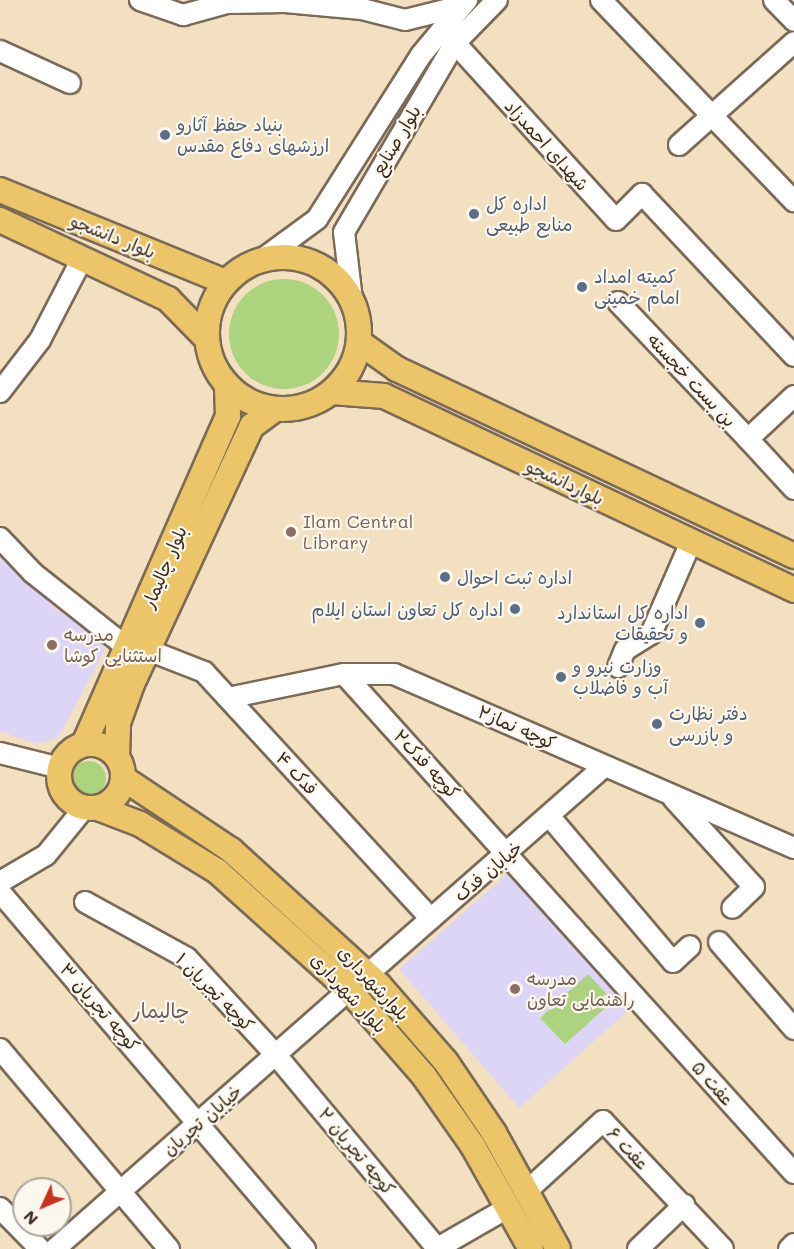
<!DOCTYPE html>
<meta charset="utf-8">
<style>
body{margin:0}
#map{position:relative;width:794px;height:1249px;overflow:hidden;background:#f2e0c1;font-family:Mali,"Playpen Sans Arabic",sans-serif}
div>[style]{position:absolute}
.built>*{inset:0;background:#dcd5f6}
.green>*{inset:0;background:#acd37d}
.round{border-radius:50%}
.roads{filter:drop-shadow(2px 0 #7b6a57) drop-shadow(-2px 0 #7b6a57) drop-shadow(0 2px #7b6a57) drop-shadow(0 -2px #7b6a57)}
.minor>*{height:20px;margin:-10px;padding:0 10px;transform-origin:10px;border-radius:10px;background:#fff}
.major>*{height:24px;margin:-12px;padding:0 12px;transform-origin:12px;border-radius:12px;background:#edc569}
.major>.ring{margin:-12px;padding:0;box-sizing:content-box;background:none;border:24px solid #edc569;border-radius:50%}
.dots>*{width:16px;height:16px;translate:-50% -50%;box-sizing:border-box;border:3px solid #fbf7ec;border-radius:50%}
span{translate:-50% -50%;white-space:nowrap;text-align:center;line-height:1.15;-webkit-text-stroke:4.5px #fbf7ec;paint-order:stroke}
.service-label{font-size:18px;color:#4e5e75}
.left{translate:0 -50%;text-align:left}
.right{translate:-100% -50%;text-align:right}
.street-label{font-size:18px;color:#3b2a1e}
.education-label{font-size:18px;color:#785e54}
.neighbourhood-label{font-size:20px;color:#6f585c}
.north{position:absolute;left:12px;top:1177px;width:60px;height:60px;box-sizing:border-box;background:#fbf7ec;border:2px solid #aea59a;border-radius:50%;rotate:226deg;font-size:16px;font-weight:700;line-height:24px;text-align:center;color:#3b2a1e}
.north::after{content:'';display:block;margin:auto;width:21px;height:27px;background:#c8321e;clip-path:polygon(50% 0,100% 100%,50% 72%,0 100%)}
</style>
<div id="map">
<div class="built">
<i style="clip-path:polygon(0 545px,54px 608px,102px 638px,104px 652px,59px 736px,46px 742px,33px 743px,0 731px)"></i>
<i style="clip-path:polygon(515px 867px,630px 1009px,519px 1108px,399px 969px)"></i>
</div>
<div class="green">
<i class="round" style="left:229px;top:279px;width:110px;height:110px"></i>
<i class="round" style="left:72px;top:761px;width:34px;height:34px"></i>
<i style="clip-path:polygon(588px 974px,613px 1001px,565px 1044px,540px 1018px)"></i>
</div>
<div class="roads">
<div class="minor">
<i style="left:140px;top:0;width:46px;rotate:19.2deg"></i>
<i style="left:183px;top:15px;width:46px;rotate:-15.3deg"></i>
<i style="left:227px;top:3px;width:58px;rotate:-1deg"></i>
<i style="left:285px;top:2px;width:77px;rotate:5.2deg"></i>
<i style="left:362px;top:9px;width:44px;rotate:14.3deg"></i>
<i style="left:405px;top:20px;width:54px;rotate:-14deg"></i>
<i style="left:601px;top:0;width:279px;rotate:46.2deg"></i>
<i style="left:774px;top:0;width:29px;rotate:46deg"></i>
<i style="left:455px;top:43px;width:239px;rotate:47.7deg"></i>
<i style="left:616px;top:220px;width:37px;rotate:-45deg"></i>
<i style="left:642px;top:194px;width:222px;rotate:46.8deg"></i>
<i style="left:0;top:51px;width:77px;rotate:24.6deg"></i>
<i style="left:679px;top:145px;width:154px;rotate:-41.8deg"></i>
<i style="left:264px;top:258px;width:66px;rotate:-36.3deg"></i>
<i style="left:317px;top:219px;width:194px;rotate:-57.6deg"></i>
<i style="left:421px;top:55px;width:72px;rotate:-50.1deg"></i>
<i style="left:352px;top:300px;width:68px;rotate:-96.7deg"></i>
<i style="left:344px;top:232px;width:219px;rotate:-59.6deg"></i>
<i style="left:455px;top:43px;width:60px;rotate:-45.7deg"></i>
<i style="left:618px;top:302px;width:189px;rotate:46.5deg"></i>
<i style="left:748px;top:439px;width:63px;rotate:-43.1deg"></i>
<i style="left:0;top:392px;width:66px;rotate:-52.4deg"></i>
<i style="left:40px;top:340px;width:91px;rotate:-62.6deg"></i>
<i style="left:748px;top:439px;width:68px;rotate:47.4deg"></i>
<i style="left:0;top:538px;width:48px;rotate:46.7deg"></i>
<i style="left:33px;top:573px;width:122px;rotate:38.4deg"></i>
<i style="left:148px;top:650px;width:60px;rotate:21.4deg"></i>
<i style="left:204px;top:672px;width:335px;rotate:47.4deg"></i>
<i style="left:618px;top:667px;width:18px;rotate:-68deg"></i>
<i style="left:625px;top:650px;width:31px;rotate:-32deg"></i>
<i style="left:651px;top:634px;width:100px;rotate:-66.5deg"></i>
<i style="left:344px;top:674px;width:672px;rotate:47.96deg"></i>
<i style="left:228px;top:698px;width:118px;rotate:-11.7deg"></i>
<i style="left:344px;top:674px;width:50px"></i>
<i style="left:394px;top:674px;width:436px;rotate:23.5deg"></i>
<i style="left:0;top:753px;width:62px;rotate:14deg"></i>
<i style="left:673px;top:798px;width:120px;rotate:47.7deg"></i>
<i style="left:754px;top:887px;width:30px;rotate:136deg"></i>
<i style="left:550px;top:817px;width:190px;rotate:49.7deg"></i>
<i style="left:673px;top:962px;width:23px;rotate:-43deg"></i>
<i style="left:0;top:882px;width:53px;rotate:-30.4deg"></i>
<i style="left:46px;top:855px;width:62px;rotate:-50.9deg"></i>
<i style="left:0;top:892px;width:470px;rotate:49.5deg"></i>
<i style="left:85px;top:902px;width:116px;rotate:28.8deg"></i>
<i style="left:187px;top:958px;width:132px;rotate:47.5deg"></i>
<i style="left:276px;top:1055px;width:251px;rotate:50.2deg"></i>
<i style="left:719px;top:942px;width:115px;rotate:49.2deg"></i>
<i style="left:368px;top:974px;width:315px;rotate:-41.3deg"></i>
<i style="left:0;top:1049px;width:262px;rotate:49.8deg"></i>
<i style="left:528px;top:1190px;width:102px;rotate:-42.6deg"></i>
<i style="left:603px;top:1121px;width:175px;rotate:46.8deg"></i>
<i style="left:0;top:1208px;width:57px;rotate:45.7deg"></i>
<i style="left:55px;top:1249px;width:392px;rotate:-41.4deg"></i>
<i style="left:436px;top:1249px;width:84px;rotate:-29.9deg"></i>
<i style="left:638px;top:1249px;width:64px;rotate:-43.7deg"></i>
<i style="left:789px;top:1249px;width:7px;rotate:-45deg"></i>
</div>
<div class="major">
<i style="left:0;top:190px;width:243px;rotate:22.2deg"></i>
<i style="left:0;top:220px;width:186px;rotate:25.2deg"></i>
<i style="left:168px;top:299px;width:54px;rotate:45.7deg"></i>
<i class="ring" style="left:207px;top:257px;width:128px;height:128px"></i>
<i style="left:359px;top:342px;width:47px;rotate:35.4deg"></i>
<i style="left:397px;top:369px;width:439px;rotate:25.2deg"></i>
<i style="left:332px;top:392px;width:52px;rotate:4.4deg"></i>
<i style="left:384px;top:396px;width:454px;rotate:25.3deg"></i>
<i class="ring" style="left:59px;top:744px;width:40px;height:40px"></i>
<i style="left:84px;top:744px;width:358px;rotate:-66.3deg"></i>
<i style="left:228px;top:416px;width:30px;rotate:-92deg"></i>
<i style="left:117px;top:756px;width:33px;rotate:-88deg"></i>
<i style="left:118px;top:723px;width:41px;rotate:-70.3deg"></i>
<i style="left:132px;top:684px;width:285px;rotate:-65.1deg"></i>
<i style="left:252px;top:426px;width:27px;rotate:-36deg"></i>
<i style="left:123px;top:778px;width:130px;rotate:33.7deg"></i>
<i style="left:231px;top:850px;width:200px;rotate:42.4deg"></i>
<i style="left:379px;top:985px;width:102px;rotate:49deg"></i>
<i style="left:446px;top:1062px;width:86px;rotate:55.9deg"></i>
<i style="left:494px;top:1133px;width:132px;rotate:61.1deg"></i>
<i style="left:98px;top:808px;width:45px;rotate:20.9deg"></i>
<i style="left:140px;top:824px;width:90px;rotate:31.4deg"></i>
<i style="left:217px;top:871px;width:178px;rotate:42deg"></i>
<i style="left:349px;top:990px;width:114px;rotate:48.9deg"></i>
<i style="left:424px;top:1076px;width:85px;rotate:55deg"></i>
<i style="left:473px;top:1146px;width:118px;rotate:60.6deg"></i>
</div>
</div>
<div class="dots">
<i style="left:165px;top:135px;background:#5c6f8a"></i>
<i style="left:474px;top:214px;background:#5c6f8a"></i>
<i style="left:582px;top:287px;background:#5c6f8a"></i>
<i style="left:291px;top:532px;background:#8d6e63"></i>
<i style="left:445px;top:577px;background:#5c6f8a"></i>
<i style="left:515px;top:609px;background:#5c6f8a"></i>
<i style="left:700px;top:623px;background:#5c6f8a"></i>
<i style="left:52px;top:645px;background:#8d6e63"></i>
<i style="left:561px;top:677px;background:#5c6f8a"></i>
<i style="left:657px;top:724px;background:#5c6f8a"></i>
<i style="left:515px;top:989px;background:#8d6e63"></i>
</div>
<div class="service-label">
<span class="left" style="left:177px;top:135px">بنیاد حفظ آثارو<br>ارزشهای دفاع مقدس</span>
<span class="left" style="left:486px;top:214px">اداره کل<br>منابع طبیعی</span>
<span class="left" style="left:594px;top:287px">کمیته امداد<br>امام خمینی</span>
<span class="left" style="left:457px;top:577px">اداره ثبت احوال</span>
<span class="right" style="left:503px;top:609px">اداره کل تعاون استان ایلام</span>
<span class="right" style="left:688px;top:623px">اداره کل استاندارد<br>و تحقیقات</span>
<span class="left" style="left:573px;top:677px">وزارت نیرو و<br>آب و فاضلاب</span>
<span class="left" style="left:669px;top:724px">دفتر نظارت<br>و بازرسی</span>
</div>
<div class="street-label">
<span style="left:396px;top:140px;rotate:-59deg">بلوار صنایع</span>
<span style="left:547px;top:145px;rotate:48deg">شهدای احمدزاد</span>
<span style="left:113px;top:236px;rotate:22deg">بلوار دانشجو</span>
<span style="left:692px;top:380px;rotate:47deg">بن بست خجسته</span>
<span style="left:565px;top:482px;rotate:25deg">بلواردانشجو</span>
<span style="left:164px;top:567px;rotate:-67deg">بلوار چالیمار</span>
<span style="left:517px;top:727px;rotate:24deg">کوچه نماز۲</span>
<span style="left:427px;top:764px;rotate:47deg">کوچه فدک۲</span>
<span style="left:297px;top:773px;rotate:47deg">فدک ۴</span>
<span style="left:488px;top:871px;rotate:-40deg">خیابان فدک</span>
<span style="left:374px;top:983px;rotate:47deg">بلوارشهرداری</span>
<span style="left:215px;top:992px;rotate:45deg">کوچه تجریان ۱</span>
<span style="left:349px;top:993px;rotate:47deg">بلوار شهرداری</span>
<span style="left:100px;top:1007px;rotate:49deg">کوچه تجریان ۳</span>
<span style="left:713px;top:1083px;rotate:48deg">عفت ۵</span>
<span style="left:202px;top:1120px;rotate:-41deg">خیابان تجریان</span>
<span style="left:628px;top:1148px;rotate:46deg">عفت ۶</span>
<span style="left:357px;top:1151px;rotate:50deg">کوچه تجریان ۲</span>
</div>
<div class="education-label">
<span class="left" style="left:303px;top:532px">Ilam Central<br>Library</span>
<span class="left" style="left:64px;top:645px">مدرسه<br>استثنایی کوشا</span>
<span class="left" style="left:527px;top:989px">مدرسه<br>راهنمایی تعاون</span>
</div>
<div class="neighbourhood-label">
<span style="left:161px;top:1010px">چالیمار</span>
</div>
<div class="north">N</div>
</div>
